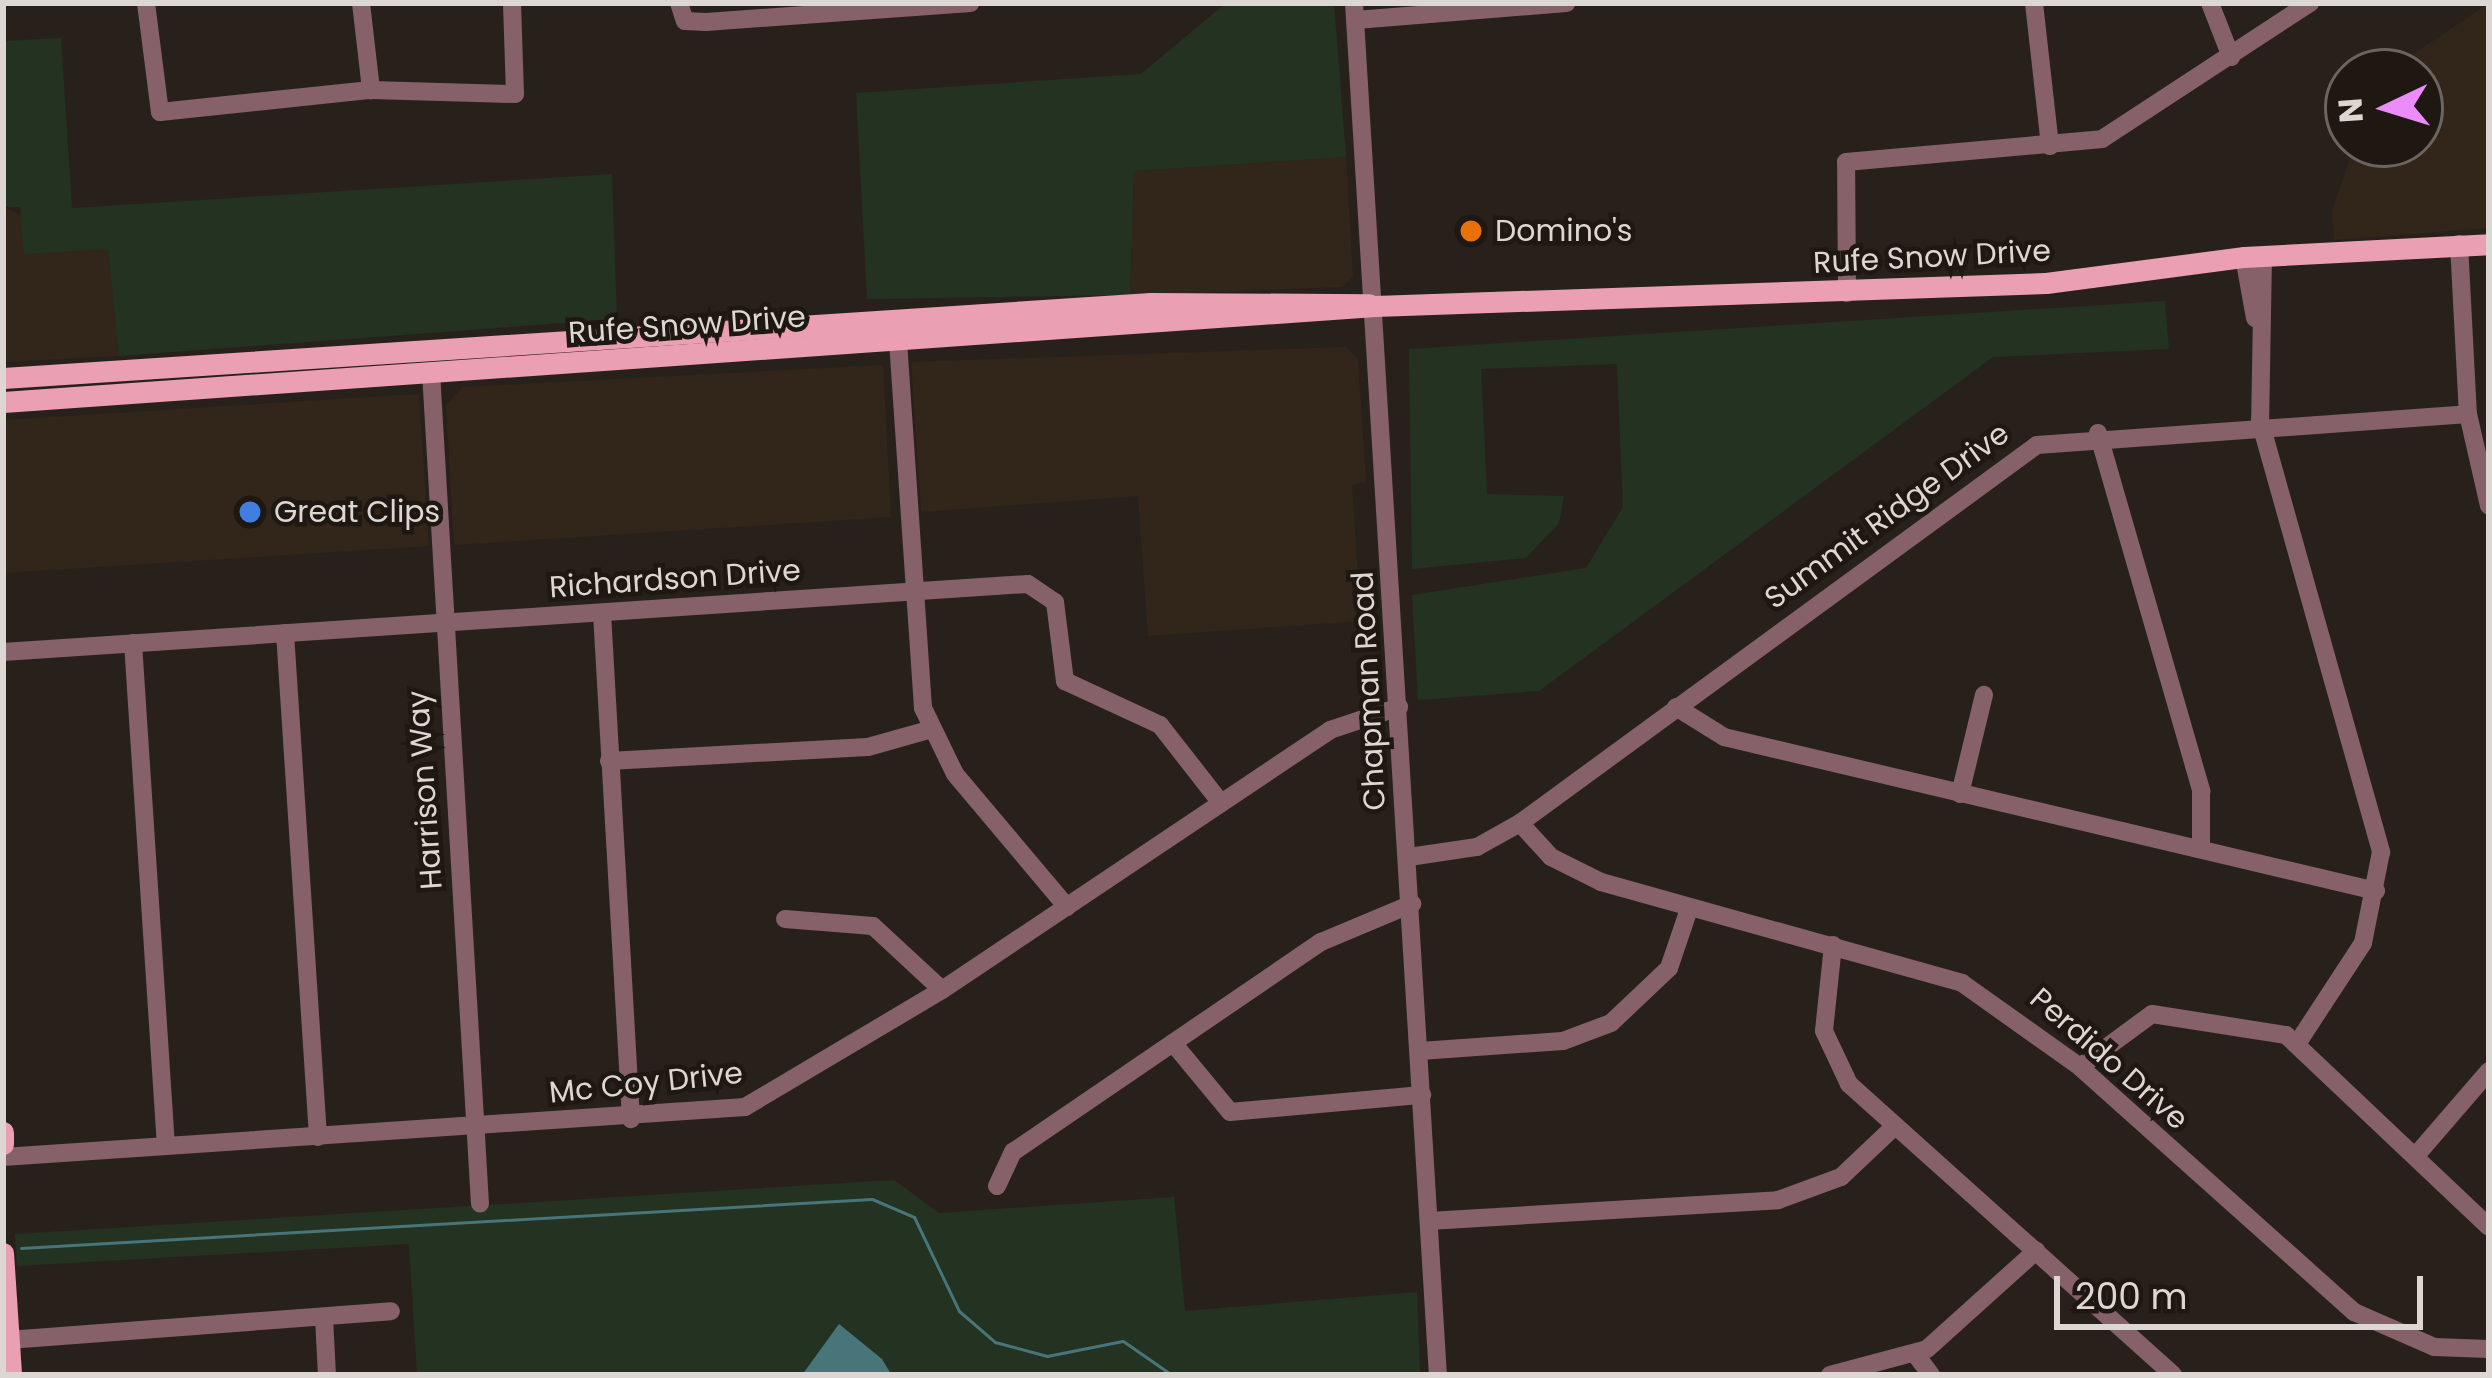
<!DOCTYPE html>
<style>
body{margin:0}
#map{position:relative;width:2492px;height:1378px;overflow:hidden;background:#28211b;font-family:Poppins,sans-serif}
div>[style]{position:absolute}
.built>*{inset:0;background:#32261b}
.green>*{inset:0;background:#243222}
.water>*{inset:0;background:#47757a}
.stream>*{height:3px;margin:-1.5px;padding:0 1.5px;transform-origin:1.5px;border-radius:1.5px;background:#47757a}
.minor>*{height:18px;margin:-9px;padding:0 9px;transform-origin:9px;border-radius:9px;background:#86616a}
.major>*{height:21px;margin:-10.5px;padding:0 10.5px;transform-origin:10.5px;border-radius:10.5px;background:#eb9fb3}
.dots>*{width:33px;height:33px;translate:-50% -50%;box-sizing:border-box;border:6px solid #1f1812;border-radius:50%}
span{translate:-50% -50%;white-space:nowrap;text-align:center;line-height:1.15;-webkit-text-stroke:9px #1f1812;paint-order:stroke}
.poi-label{font-size:30px;color:#dcd7d3}
.left{translate:0 -50%;text-align:left}
.street-label{font-size:30px;color:#dcd7d3}
.frame{position:absolute;inset:0;border:6px solid #dcd7d3;pointer-events:none}
.north{position:absolute;left:2324px;top:48px;width:120px;height:120px;box-sizing:border-box;background:#1f1812;border:3px solid #6b645f;border-radius:50%;rotate:266deg;font-size:33px;font-weight:700;line-height:48px;text-align:center;color:#dcd7d3}
.north::after{content:'';display:block;margin:auto;width:42px;height:54px;background:#ec8cfb;clip-path:polygon(50% 0,100% 100%,50% 72%,0 100%)}
.scale{position:absolute;left:2054px;top:1276px;width:369px;height:54px;box-sizing:border-box;border:6px solid #dcd7d3;border-top:0;padding-left:15px;font-size:36px;line-height:42px;white-space:nowrap;color:#dcd7d3;-webkit-text-stroke:9px #1f1812;paint-order:stroke}
</style>
<div id="map">
<div class="built">
<i style="clip-path:polygon(2489px 3px,2489px 228px,2334px 240px,2332px 211px,2355px 144px,2420px 144px,2420px 72px,2387px 72px)"></i>
<i style="clip-path:polygon(1346px 157px,1353px 277px,1342px 287px,1130px 295px,1134px 171px)"></i>
<i style="clip-path:polygon(3px 207px,108px 249px,119px 356px,3px 362px)"></i>
<i style="clip-path:polygon(1346px 347px,1358px 360px,1366px 482px,1352px 485px,1361px 621px,1148px 636px,1138px 496px,921px 512px,911px 362px)"></i>
<i style="clip-path:polygon(883px 365px,891px 517px,454px 545px,446px 405px,463px 387px)"></i>
<i style="clip-path:polygon(419px 394px,429px 546px,3px 573px,3px 420px)"></i>
</div>
<div class="green">
<i style="clip-path:polygon(1226px 3px,1334px 3px,1346px 157px,1134px 171px,1130px 295px,867px 299px,856px 93px,1141px 74px)"></i>
<i style="clip-path:polygon(61px 38px,72px 208px,612px 174px,617px 319px,119px 356px,108px 249px,24px 254px,20px 207px,3px 207px,3px 41px)"></i>
<i style="clip-path:polygon(2165px 301px,2169px 349px,1993px 357px,1539px 691px,1418px 700px,1412px 595px,1586px 568px,1623px 507px,1617px 364px,1481px 369px,1487px 494px,1564px 496px,1559px 523px,1526px 558px,1412px 569px,1409px 349px)"></i>
<i style="clip-path:polygon(894px 1180px,939px 1213px,1174px 1197px,1185px 1311px,1417px 1292px,1420px 1375px,417px 1375px,409px 1244px,17px 1266px,15px 1234px)"></i>
</div>
<div class="water">
<i style="clip-path:polygon(839px 1324px,882px 1359px,891px 1374px,802px 1375px)"></i>
</div>
<div class="stream">
<i style="left:21px;top:1248px;width:852px;rotate:-3.3deg"></i>
<i style="left:872px;top:1199px;width:46px;rotate:23.2deg"></i>
<i style="left:914px;top:1217px;width:104px;rotate:64.4deg"></i>
<i style="left:959px;top:1311px;width:48px;rotate:40.7deg"></i>
<i style="left:995px;top:1342px;width:54px;rotate:15.1deg"></i>
<i style="left:1047px;top:1356px;width:77px;rotate:-11.2deg"></i>
<i style="left:1123px;top:1341px;width:60px;rotate:34.8deg"></i>
</div>
<div class="minor">
<i style="left:146px;top:3px;width:110px;rotate:82.7deg"></i>
<i style="left:160px;top:112px;width:212px;rotate:-6deg"></i>
<i style="left:371px;top:90px;width:144px;rotate:1.6deg"></i>
<i style="left:515px;top:94px;width:91px;rotate:-91.9deg"></i>
<i style="left:361px;top:3px;width:88px;rotate:83.4deg"></i>
<i style="left:679px;top:3px;width:19px;rotate:72deg"></i>
<i style="left:685px;top:21px;width:21px;rotate:3deg"></i>
<i style="left:706px;top:22px;width:265px;rotate:-4.1deg"></i>
<i style="left:1354px;top:3px;width:1375px;rotate:86.5deg"></i>
<i style="left:2034px;top:3px;width:144px;rotate:83.6deg"></i>
<i style="left:2210px;top:3px;width:58px;rotate:68.7deg"></i>
<i style="left:1356px;top:20px;width:211px;rotate:-4.6deg"></i>
<i style="left:2459px;top:244px;width:170px;rotate:87deg"></i>
<i style="left:2468px;top:414px;width:94px;rotate:77.1deg"></i>
<i style="left:2263px;top:256px;width:165px;rotate:91deg"></i>
<i style="left:2260px;top:421px;width:448px;rotate:74.3deg"></i>
<i style="left:2381px;top:852px;width:93px;rotate:101.2deg"></i>
<i style="left:2363px;top:943px;width:121px;rotate:123.2deg"></i>
<i style="left:2244px;top:257px;width:62px;rotate:79.8deg"></i>
<i style="left:1847px;top:293px;width:131px;rotate:-90.4deg"></i>
<i style="left:1846px;top:162px;width:257px;rotate:-5.1deg"></i>
<i style="left:2102px;top:139px;width:249px;rotate:-33.2deg"></i>
<i style="left:898px;top:341px;width:368px;rotate:86.1deg"></i>
<i style="left:923px;top:708px;width:73px;rotate:64.1deg"></i>
<i style="left:955px;top:774px;width:174px;rotate:49.9deg"></i>
<i style="left:431px;top:372px;width:833px;rotate:86.63deg"></i>
<i style="left:2098px;top:433px;width:373px;rotate:73.9deg"></i>
<i style="left:2201px;top:791px;width:55px;rotate:90deg"></i>
<i style="left:602px;top:613px;width:507px;rotate:86.72deg"></i>
<i style="left:285px;top:633px;width:505px;rotate:86.25deg"></i>
<i style="left:133px;top:643px;width:504px;rotate:86.25deg"></i>
<i style="left:3px;top:652px;width:1027px;rotate:-3.8deg"></i>
<i style="left:1028px;top:584px;width:32px;rotate:34deg"></i>
<i style="left:1055px;top:602px;width:80px;rotate:82.8deg"></i>
<i style="left:1065px;top:681px;width:105px;rotate:24.9deg"></i>
<i style="left:1160px;top:725px;width:99px;rotate:52deg"></i>
<i style="left:1676px;top:707px;width:57px;rotate:32deg"></i>
<i style="left:1724px;top:737px;width:670px;rotate:13.29deg"></i>
<i style="left:609px;top:761px;width:259px;rotate:-3.1deg"></i>
<i style="left:868px;top:747px;width:66px;rotate:-15.7deg"></i>
<i style="left:1960px;top:794px;width:102px;rotate:-76.4deg"></i>
<i style="left:1520px;top:823px;width:46px;rotate:47.6deg"></i>
<i style="left:1551px;top:857px;width:56px;rotate:26.6deg"></i>
<i style="left:1601px;top:882px;width:375px;rotate:15.6deg"></i>
<i style="left:1962px;top:983px;width:145px;rotate:35.4deg"></i>
<i style="left:2080px;top:1067px;width:368px;rotate:41.8deg"></i>
<i style="left:2354px;top:1312px;width:87px;rotate:23.6deg"></i>
<i style="left:2434px;top:1347px;width:55px;rotate:2.1deg"></i>
<i style="left:1409px;top:857px;width:69px;rotate:-8.4deg"></i>
<i style="left:1477px;top:847px;width:49px;rotate:-29.2deg"></i>
<i style="left:1520px;top:823px;width:640px;rotate:-36.17deg"></i>
<i style="left:2037px;top:445px;width:432px;rotate:-4.1deg"></i>
<i style="left:785px;top:919px;width:88px;rotate:4.5deg"></i>
<i style="left:873px;top:926px;width:94px;rotate:42.8deg"></i>
<i style="left:1833px;top:945px;width:86px;rotate:96deg"></i>
<i style="left:1824px;top:1031px;width:59px;rotate:64.7deg"></i>
<i style="left:1849px;top:1084px;width:435px;rotate:41.9deg"></i>
<i style="left:1173px;top:1043px;width:89px;rotate:50.4deg"></i>
<i style="left:1230px;top:1112px;width:193px;rotate:-5.1deg"></i>
<i style="left:1420px;top:1051px;width:143px;rotate:-4deg"></i>
<i style="left:1563px;top:1041px;width:51px;rotate:-20.6deg"></i>
<i style="left:1611px;top:1023px;width:80px;rotate:-43.5deg"></i>
<i style="left:1669px;top:968px;width:62px;rotate:-71.3deg"></i>
<i style="left:2080px;top:1067px;width:89px;rotate:-36.4deg"></i>
<i style="left:2152px;top:1014px;width:136px;rotate:8.9deg"></i>
<i style="left:2286px;top:1035px;width:279px;rotate:43.4deg"></i>
<i style="left:2419px;top:1152px;width:107px;rotate:-49.2deg"></i>
<i style="left:3px;top:1157px;width:744px;rotate:-3.86deg"></i>
<i style="left:745px;top:1107px;width:229px;rotate:-30.7deg"></i>
<i style="left:942px;top:990px;width:467px;rotate:-33.8deg"></i>
<i style="left:1330px;top:730px;width:73px;rotate:-18.4deg"></i>
<i style="left:997px;top:1186px;width:38px;rotate:-65deg"></i>
<i style="left:1013px;top:1152px;width:373px;rotate:-34.3deg"></i>
<i style="left:1321px;top:942px;width:99px;rotate:-22.7deg"></i>
<i style="left:1429px;top:1221px;width:350px;rotate:-3.4deg"></i>
<i style="left:1778px;top:1200px;width:67px;rotate:-20.1deg"></i>
<i style="left:1841px;top:1177px;width:74px;rotate:-43.4deg"></i>
<i style="left:324px;top:1318px;width:57px;rotate:87deg"></i>
<i style="left:8px;top:1340px;width:384px;rotate:-4.3deg"></i>
<i style="left:1916px;top:1355px;width:25px;rotate:53deg"></i>
<i style="left:1830px;top:1375px;width:100px;rotate:-15deg"></i>
<i style="left:1927px;top:1349px;width:147px;rotate:-42deg"></i>
</div>
<div class="major">
<i style="left:3px;top:378px;width:1150px;rotate:-3.74deg"></i>
<i style="left:1151px;top:303px;width:218px;rotate:0.3deg"></i>
<i style="left:3px;top:402px;width:1375px;rotate:-4deg"></i>
<i style="left:1375px;top:306px;width:671px;rotate:-1.96deg"></i>
<i style="left:2046px;top:283px;width:200px;rotate:-7.5deg"></i>
<i style="left:2244px;top:257px;width:245px;rotate:-3deg"></i>
<i style="left:3px;top:1132px;width:12px;rotate:90deg"></i>
<i style="left:3px;top:1253px;width:122px;rotate:86.2deg"></i>
</div>
<div class="dots">
<i style="left:1471px;top:231px;background:#e8710a"></i>
<i style="left:250px;top:512px;background:#3f7fe0"></i>
</div>
<div class="poi-label">
<span class="left" style="left:1495px;top:231px">Domino's</span>
<span class="left" style="left:274px;top:512px">Great Clips</span>
</div>
<div class="street-label">
<span style="left:1932px;top:257px;rotate:-3deg">Rufe Snow Drive</span>
<span style="left:687px;top:325px;rotate:-4deg">Rufe Snow Drive</span>
<span style="left:1887px;top:516px;rotate:-36deg">Summit Ridge Drive</span>
<span style="left:675px;top:579px;rotate:-4deg">Richardson Drive</span>
<span style="left:1369px;top:691px;rotate:-93deg">Chapman Road</span>
<span style="left:425px;top:790px;rotate:-94deg">Harrison Way</span>
<span style="left:2109px;top:1059px;rotate:41deg">Perdido Drive</span>
<span style="left:646px;top:1083px;rotate:-6deg">Mc Coy Drive</span>
</div>
<div class="frame"></div>
<div class="north">N</div>
<div class="scale">200 m</div>
</div>
